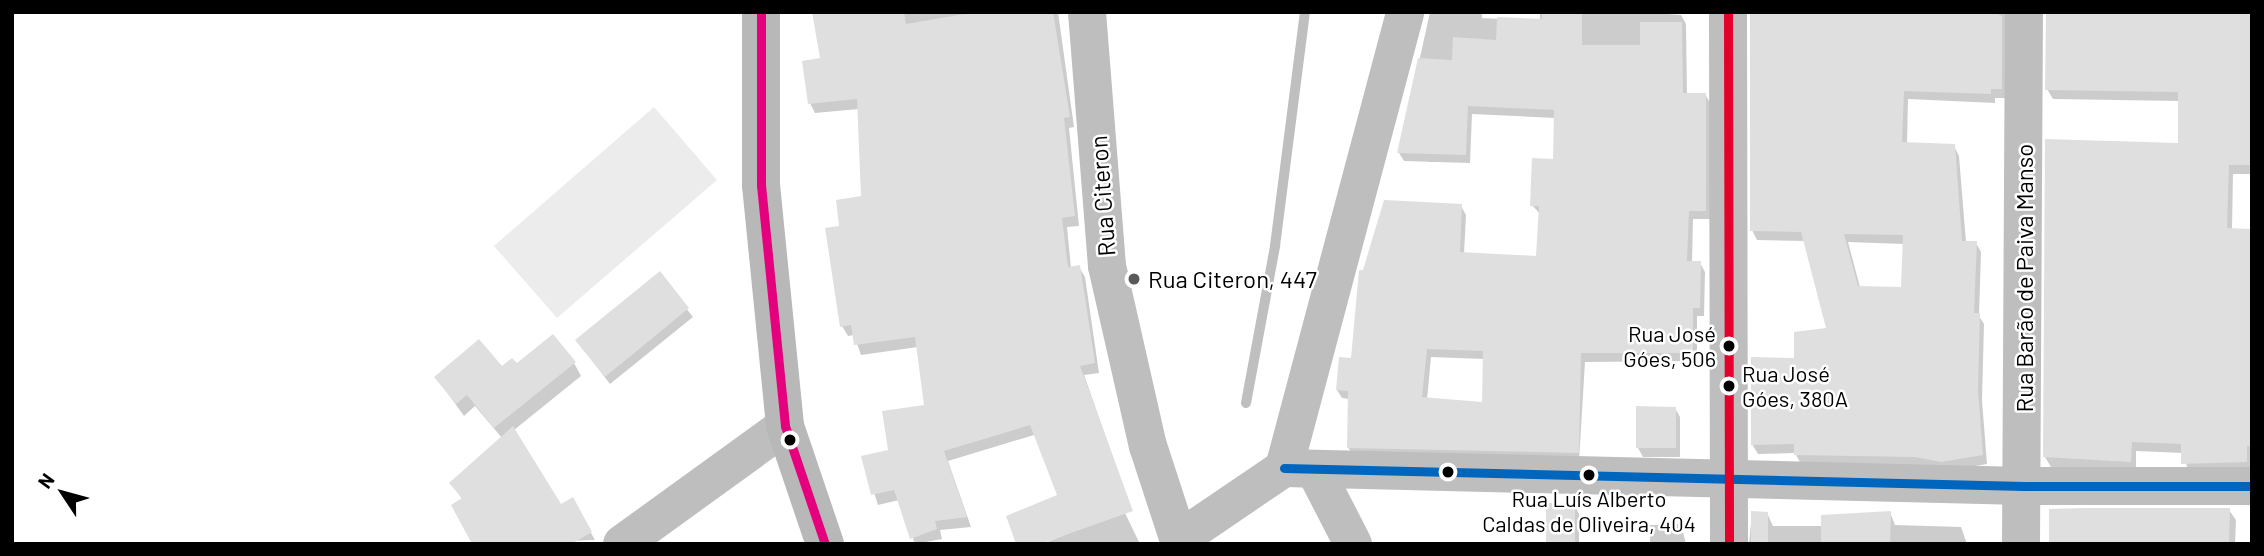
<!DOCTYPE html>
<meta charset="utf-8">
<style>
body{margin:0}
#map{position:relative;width:2264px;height:556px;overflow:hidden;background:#fff;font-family:Barlow,sans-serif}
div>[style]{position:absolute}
.green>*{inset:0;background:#ececec}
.shadow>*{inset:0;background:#0003}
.stream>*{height:10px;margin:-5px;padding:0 5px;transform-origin:5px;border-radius:5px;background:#bfbfbf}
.building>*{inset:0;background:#dfdfdf}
.street>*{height:38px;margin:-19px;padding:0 19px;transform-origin:19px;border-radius:19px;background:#bebebe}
.secondary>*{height:38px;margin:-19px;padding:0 19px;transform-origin:19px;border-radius:19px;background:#b8b8b8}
.bus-1>*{height:9px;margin:-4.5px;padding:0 4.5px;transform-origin:4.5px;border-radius:4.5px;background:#0065bd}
.bus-2>*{height:9px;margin:-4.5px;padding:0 4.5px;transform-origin:4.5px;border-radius:4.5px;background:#e4002b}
.bus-3>*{height:9px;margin:-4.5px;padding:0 4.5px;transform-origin:4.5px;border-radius:4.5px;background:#e5007d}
.dots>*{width:19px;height:19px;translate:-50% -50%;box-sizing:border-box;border:4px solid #fff;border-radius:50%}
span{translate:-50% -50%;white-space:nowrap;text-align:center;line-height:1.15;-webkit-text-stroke:5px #fff;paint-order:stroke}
.bus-label{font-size:22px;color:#000}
.right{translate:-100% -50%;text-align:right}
.left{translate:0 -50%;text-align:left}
.street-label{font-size:24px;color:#000}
.poi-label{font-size:24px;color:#000}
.frame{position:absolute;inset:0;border:14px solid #000;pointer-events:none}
.north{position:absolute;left:28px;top:458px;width:70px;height:70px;-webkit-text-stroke:5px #fff;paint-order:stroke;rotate:306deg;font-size:19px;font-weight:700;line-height:28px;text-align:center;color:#000}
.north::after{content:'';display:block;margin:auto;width:24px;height:32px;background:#000;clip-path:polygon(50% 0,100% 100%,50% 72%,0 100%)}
</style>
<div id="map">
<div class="green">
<i style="clip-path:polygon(654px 107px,717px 180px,557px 318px,494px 246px)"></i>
</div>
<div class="shadow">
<i style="clip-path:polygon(814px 12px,1058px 12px,1074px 127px,1069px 128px,1079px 226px,1067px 227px,1071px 268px,1079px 267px,1085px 277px,1099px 373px,1084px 375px,1121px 480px,1034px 435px,948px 461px,971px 527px,940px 530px,942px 539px,915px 544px,899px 500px,878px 505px,863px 458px,890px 451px,926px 406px,918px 347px,861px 355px,854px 335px,848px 336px,842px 326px,862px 198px,859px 109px,815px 113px,810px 103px,822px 60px)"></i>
<i style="clip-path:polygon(evenodd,1430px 12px,1482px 12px,1482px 18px,1540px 21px,1540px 12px,1641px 12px,1681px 15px,1686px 24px,1687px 95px,1705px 94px,1710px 103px,1710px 219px,1693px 219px,1692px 263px,1700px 263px,1705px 272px,1704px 316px,1697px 316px,1697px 361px,1585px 362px,1579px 461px,1353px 456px,1348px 447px,1349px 399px,1342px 398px,1337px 390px,1352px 360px,1461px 206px,1466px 215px,1464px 254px,1538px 258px,1540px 214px,1532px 205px,1554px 161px,1556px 118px,1472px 114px,1470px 163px,1404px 161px,1399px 153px,1430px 12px,1431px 357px,1484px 359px,1484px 404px,1427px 400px,1431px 357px)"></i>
<i style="clip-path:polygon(evenodd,1751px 12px,2009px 12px,2006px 98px,1995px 98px,1995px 103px,1908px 99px,1907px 144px,1954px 146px,1959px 156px,1966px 242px,1976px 243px,1981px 252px,1979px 316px,1984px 324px,1982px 400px,1987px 464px,1947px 471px,1801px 464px,1795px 453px,1758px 454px,1752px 444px,1796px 359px,1828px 329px,1805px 241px,1757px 240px,1752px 230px,1751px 12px,1848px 242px,1904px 244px,1903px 289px,1860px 287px,1848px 242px)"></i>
<i style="clip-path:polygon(2252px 12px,2252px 174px,2233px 174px,2232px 230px,2252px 230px,2251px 471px,2189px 473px,2183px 453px,2136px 451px,2136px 471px,2051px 467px,2045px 457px,2180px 145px,2180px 101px,2053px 99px,2047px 89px)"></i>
<i style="clip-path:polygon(659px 274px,693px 317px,610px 384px,577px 341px)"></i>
<i style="clip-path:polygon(574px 363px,581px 376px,514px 430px,560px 506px,572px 500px,595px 540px,474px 544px,463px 500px,451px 483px,502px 438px,475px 406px,464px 416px,436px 377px)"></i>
<i style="clip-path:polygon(1675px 408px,1680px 417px,1680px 457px,1643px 457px,1638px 448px)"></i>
<i style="clip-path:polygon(1574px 505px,1579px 514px,1579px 544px,1534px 544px,1548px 543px)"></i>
<i style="clip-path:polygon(2229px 510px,2236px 520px,2235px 544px,2050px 544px)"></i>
<i style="clip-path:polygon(1124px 511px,1140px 544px,1042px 544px)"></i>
<i style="clip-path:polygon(1890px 512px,1895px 525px,1961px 527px,1967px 544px,1749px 544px,1752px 513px,1767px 513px,1773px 526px,1823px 526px)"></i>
<i style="clip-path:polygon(1681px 524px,1686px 544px,1650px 544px,1650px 525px)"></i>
</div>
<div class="stream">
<i style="left:1246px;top:403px;width:160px;rotate:-79.5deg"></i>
<i style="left:1275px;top:246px;width:236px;rotate:-82.7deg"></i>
</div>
<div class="building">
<i style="clip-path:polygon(812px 12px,904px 12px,906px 24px,976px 12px,1053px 12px,1070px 117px,1064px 118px,1075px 216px,1062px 218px,1068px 267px,1080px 265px,1095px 363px,1080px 366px,1133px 511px,1040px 544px,1016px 544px,1006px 516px,1057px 495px,1030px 425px,944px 451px,967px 517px,935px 521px,937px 529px,910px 539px,894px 490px,871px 495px,861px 456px,888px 450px,882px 411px,924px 405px,915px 337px,854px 345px,851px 325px,840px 327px,825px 228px,839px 226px,836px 200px,861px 196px,857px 99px,808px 104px,802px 61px,820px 58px)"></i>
<i style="clip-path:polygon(evenodd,1542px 12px,1582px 12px,1582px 45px,1640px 45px,1640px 22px,1682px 22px,1683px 93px,1706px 93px,1706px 211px,1689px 211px,1687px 261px,1701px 261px,1700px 308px,1693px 308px,1693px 353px,1581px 353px,1579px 453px,1347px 448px,1348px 391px,1336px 390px,1339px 357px,1351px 358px,1359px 270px,1363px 270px,1384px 200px,1462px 204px,1460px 252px,1536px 256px,1539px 206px,1530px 206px,1532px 158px,1553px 159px,1554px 110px,1468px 106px,1466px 155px,1397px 153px,1418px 58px,1452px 60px,1453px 37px,1496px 40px,1497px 17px,1542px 19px,1542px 12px,1427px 349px,1483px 351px,1482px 402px,1422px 397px,1427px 349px)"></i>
<i style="clip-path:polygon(evenodd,1750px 12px,1993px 12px,2002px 16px,2002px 89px,1991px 89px,1991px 94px,1904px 91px,1902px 142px,1955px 144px,1962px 241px,1977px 241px,1974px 313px,1980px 313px,1978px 390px,1983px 455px,1941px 462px,1915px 457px,1794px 455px,1794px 444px,1751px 445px,1751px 357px,1794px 358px,1794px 332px,1826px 328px,1801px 232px,1750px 231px,1750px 12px,1844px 234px,1903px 235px,1901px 287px,1858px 286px,1844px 234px)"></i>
<i style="clip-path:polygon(2046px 12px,2252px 12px,2252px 165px,2229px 165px,2227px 228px,2252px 229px,2252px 446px,2247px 446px,2247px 462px,2181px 464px,2181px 444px,2132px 442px,2131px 462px,2043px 457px,2045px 139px,2178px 143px,2178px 92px,2045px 90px)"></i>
<i style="clip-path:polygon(660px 271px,689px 308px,605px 377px,575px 340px)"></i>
<i style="clip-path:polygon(553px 334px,576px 362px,494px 428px,467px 395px,456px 404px,434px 377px,479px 339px,502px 366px,512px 358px,517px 363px)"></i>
<i style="clip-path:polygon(1636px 406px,1676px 407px,1676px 448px,1636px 448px)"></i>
<i style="clip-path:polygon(513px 426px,561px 504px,573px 497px,592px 532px,571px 544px,472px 544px,451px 505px,462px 498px,449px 483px)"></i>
<i style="clip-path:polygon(1546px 503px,1575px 503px,1575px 544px,1546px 544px)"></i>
<i style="clip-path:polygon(2083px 508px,2230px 508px,2229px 544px,2049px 544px,2049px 509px)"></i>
<i style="clip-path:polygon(1751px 511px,1768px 512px,1768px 544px,1751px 544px)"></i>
<i style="clip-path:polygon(1891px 511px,1890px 544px,1821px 544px,1821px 515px)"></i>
</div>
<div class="street">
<i style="left:1087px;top:12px;width:255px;rotate:85.5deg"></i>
<i style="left:1107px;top:266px;width:185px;rotate:77.2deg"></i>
<i style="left:1148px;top:446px;width:103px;rotate:71.9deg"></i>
<i style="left:1728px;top:12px;width:532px;rotate:89.89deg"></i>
<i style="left:1284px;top:468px;width:740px;rotate:1.39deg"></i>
<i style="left:2024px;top:486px;width:228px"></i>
<i style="left:1284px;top:468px;width:472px;rotate:-75.1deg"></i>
<i style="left:1315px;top:470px;width:83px;rotate:62.8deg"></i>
<i style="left:1178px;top:540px;width:128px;rotate:-34.2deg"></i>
<i style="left:622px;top:544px;width:201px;rotate:-35.9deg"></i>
<i style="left:2021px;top:544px;width:532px;rotate:-89.68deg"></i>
</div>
<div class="secondary">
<i style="left:761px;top:12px;width:173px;rotate:90deg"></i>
<i style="left:761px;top:185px;width:242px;rotate:84.3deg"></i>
<i style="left:785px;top:426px;width:125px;rotate:71.3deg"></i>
</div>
<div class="bus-1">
<i style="left:1284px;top:468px;width:740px;rotate:1.39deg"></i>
<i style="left:2024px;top:486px;width:228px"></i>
</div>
<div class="bus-2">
<i style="left:1728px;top:12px;width:532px;rotate:89.89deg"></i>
</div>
<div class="bus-3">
<i style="left:761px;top:12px;width:173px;rotate:90deg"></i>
<i style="left:761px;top:185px;width:242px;rotate:84.3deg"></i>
<i style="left:785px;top:426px;width:125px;rotate:71.3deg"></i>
</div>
<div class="dots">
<i style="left:1134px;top:279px;background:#595959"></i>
<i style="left:1729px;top:346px;background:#000"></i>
<i style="left:1729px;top:386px;background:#000"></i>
<i style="left:790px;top:440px;background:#000"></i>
<i style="left:1448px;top:472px;background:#000"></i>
<i style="left:1589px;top:475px;background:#000"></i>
</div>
<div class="bus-label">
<span class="right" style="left:1716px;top:346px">Rua José<br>Góes, 506</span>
<span class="left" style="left:1742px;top:386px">Rua José<br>Góes, 380A</span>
<span style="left:1589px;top:511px">Rua Luís Alberto<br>Caldas de Oliveira, 404</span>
</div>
<div class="street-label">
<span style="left:1102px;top:196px;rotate:-94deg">Rua Citeron</span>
<span style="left:2024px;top:278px;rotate:-90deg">Rua Barão de Paiva Manso</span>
</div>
<div class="poi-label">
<span class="left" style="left:1148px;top:279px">Rua Citeron, 447</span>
</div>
<div class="frame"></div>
<div class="north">N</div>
</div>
